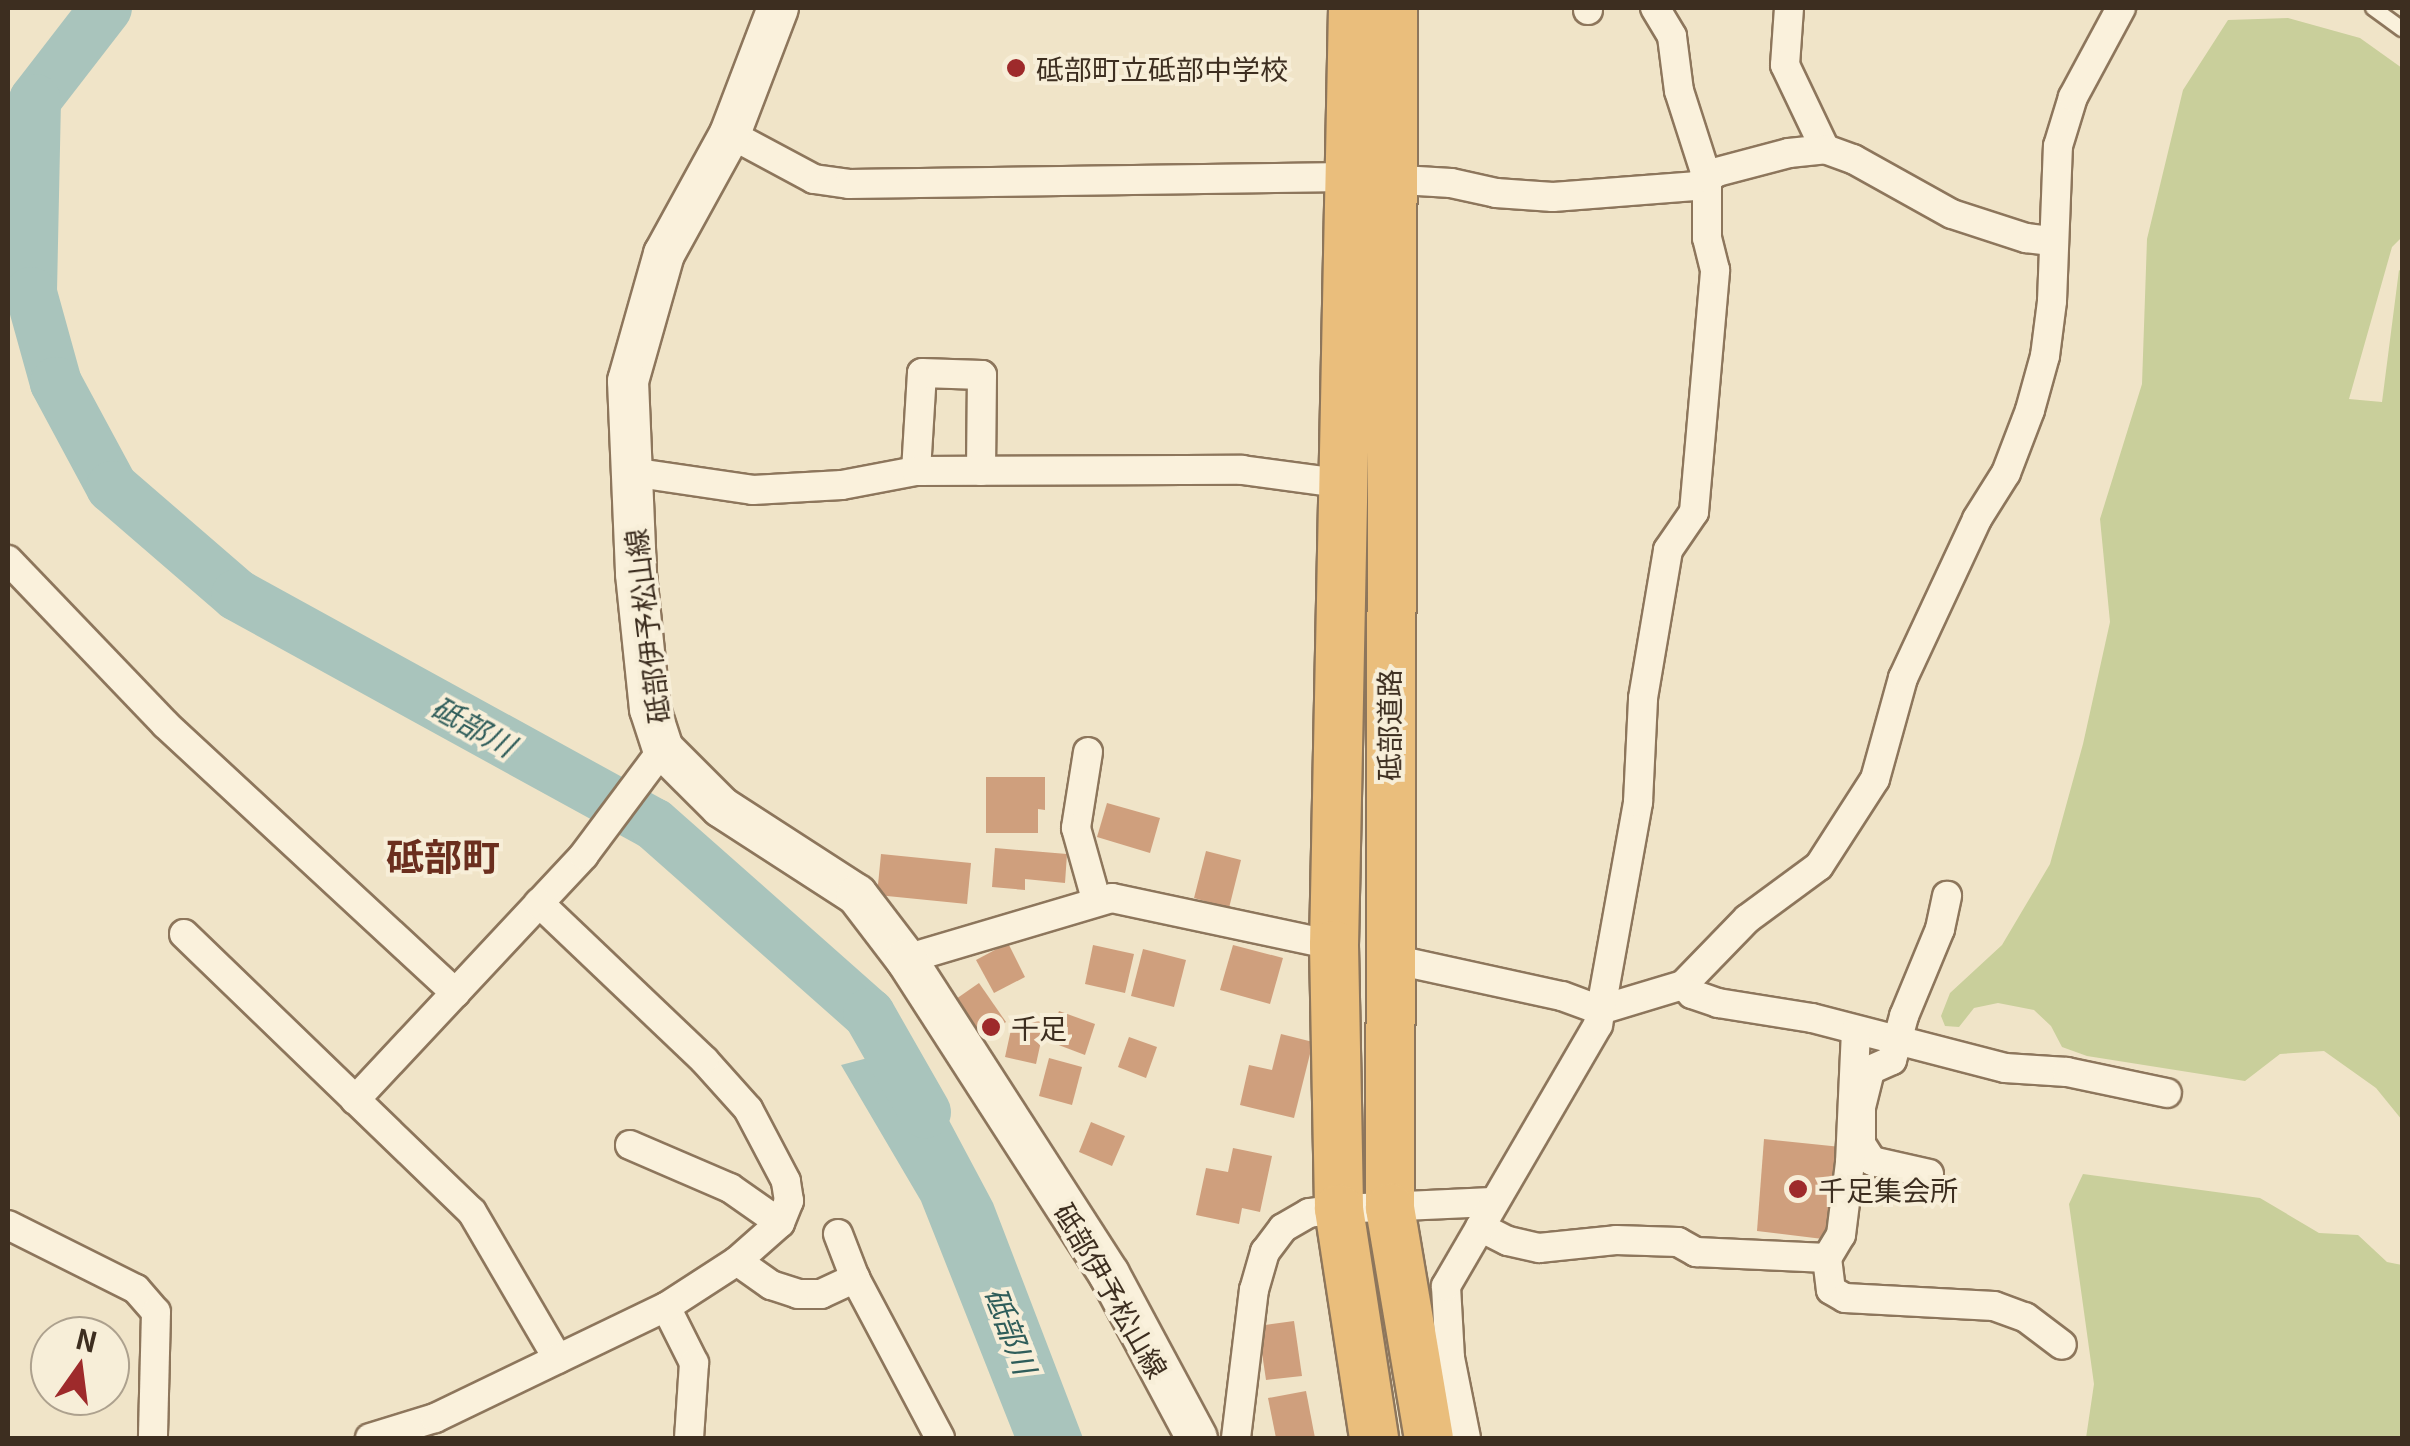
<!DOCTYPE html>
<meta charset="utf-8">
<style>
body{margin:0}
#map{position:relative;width:2410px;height:1446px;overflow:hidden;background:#f0e4c8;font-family:Georgia,"Noto Sans JP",serif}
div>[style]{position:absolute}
.green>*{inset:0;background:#c9cf9b}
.water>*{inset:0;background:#a9c4bc}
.river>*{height:52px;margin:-26px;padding:0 26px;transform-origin:26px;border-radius:26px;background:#a9c4bc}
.building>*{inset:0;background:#cf9f7d}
.roads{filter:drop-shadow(2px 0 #8d765c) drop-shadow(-2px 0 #8d765c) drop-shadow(0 2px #8d765c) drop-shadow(0 -2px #8d765c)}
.service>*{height:14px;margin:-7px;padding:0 7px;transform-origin:7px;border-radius:7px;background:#faf1dc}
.minor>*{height:28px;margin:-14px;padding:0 14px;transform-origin:14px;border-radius:14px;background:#faf1dc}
.secondary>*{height:40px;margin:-20px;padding:0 20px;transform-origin:20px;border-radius:20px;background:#faf1dc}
.trunk>*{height:48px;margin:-24px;padding:0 24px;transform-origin:24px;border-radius:24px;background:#eabe7c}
.dots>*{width:28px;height:28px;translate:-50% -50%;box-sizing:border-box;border:5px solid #f7eed8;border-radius:50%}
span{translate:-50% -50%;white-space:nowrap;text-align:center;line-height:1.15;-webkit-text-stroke:8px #f7eed8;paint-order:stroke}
.poi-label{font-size:28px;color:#3d2e20}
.left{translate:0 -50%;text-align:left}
.street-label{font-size:28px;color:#3d2e20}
.water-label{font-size:30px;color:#2f5d5a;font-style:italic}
.district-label{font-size:38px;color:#6b2e1e;font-weight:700}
.frame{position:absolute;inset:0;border:10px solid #3d2e20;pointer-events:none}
.north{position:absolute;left:30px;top:1316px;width:100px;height:100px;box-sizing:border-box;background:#f7eed8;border:2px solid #ada18e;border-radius:50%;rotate:14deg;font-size:28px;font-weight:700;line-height:40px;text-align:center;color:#3d2e20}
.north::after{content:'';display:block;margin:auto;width:35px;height:45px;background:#9e2a2b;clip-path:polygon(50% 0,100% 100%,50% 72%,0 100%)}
</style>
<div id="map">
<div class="green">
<i style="clip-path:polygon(2288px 18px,2360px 38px,2402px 68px,2402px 237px,2392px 247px,2349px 399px,2382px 402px,2399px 270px,2402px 272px,2402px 1120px,2376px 1088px,2324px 1051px,2280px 1054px,2245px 1081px,2087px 1056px,2062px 1047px,2051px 1026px,2034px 1010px,1998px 1003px,1974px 1008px,1959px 1027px,1945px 1026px,1941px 1016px,1950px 993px,2002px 945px,2050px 864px,2083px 744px,2110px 622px,2100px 519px,2142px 384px,2147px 239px,2183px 90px,2228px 20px)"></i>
<i style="clip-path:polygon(2083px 1174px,2260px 1198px,2319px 1233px,2358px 1235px,2387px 1262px,2402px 1265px,2402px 1438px,2086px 1438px,2094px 1384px,2069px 1204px)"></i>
</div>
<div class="water">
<i style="clip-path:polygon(910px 1047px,993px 1203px,1083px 1438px,1015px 1438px,921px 1201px,841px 1065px)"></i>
</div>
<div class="river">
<i style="left:106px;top:8px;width:116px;rotate:127.7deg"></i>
<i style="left:35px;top:100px;width:193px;rotate:91.2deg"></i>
<i style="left:31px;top:293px;width:93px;rotate:74.5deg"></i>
<i style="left:56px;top:383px;width:118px;rotate:61.7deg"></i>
<i style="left:112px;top:487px;width:165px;rotate:40.8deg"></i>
<i style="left:237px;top:595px;width:476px;rotate:28.8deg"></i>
<i style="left:654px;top:824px;width:287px;rotate:41.5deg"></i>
<i style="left:869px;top:1014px;width:113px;rotate:60.3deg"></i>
</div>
<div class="building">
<i style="clip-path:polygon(986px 777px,1045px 777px,1045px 810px,1038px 809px,1038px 833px,986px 833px)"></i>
<i style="clip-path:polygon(1107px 803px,1160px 818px,1150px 853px,1097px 837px)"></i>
<i style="clip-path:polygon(995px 848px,1067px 854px,1065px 883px,1025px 879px,1025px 890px,992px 887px)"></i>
<i style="clip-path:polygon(1206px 851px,1241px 860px,1229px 908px,1194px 898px)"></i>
<i style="clip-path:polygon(881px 854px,971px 863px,967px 904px,877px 895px)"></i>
<i style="clip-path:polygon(1008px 943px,1025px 977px,994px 993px,976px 960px)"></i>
<i style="clip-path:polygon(1093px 945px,1134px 954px,1125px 993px,1085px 984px)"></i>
<i style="clip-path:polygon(1233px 945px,1283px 958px,1270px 1004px,1220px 990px)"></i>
<i style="clip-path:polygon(1143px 949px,1186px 960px,1174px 1007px,1131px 996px)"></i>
<i style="clip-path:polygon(979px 983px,1006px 1022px,983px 1038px,956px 999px)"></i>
<i style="clip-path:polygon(1059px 1011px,1095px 1024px,1085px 1055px,1048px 1041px)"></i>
<i style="clip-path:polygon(1014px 1016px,1045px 1023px,1036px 1064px,1005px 1057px)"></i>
<i style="clip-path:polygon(1281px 1034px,1313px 1042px,1294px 1118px,1240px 1105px,1249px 1065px,1272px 1070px)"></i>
<i style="clip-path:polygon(1129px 1037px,1157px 1047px,1146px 1078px,1118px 1067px)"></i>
<i style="clip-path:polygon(1049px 1058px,1082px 1067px,1072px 1105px,1039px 1096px)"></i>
<i style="clip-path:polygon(1091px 1122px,1125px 1136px,1112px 1166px,1079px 1152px)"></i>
<i style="clip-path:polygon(1764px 1139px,1841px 1147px,1831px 1240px,1757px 1231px)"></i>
<i style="clip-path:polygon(1233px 1148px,1272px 1156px,1260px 1212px,1242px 1208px,1239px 1224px,1196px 1215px,1206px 1168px,1228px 1172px)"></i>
<i style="clip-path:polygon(1294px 1321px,1302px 1376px,1266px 1380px,1258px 1326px)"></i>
<i style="clip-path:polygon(1306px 1391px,1315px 1438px,1276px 1438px,1268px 1398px)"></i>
</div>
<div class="roads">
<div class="service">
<i style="left:2373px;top:8px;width:36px;rotate:36deg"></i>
</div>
<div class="minor">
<i style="left:1789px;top:8px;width:57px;rotate:94deg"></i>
<i style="left:1785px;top:65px;width:93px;rotate:64.5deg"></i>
<i style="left:1588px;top:10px;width:2px;rotate:-90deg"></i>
<i style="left:730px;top:134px;width:95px;rotate:28.2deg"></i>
<i style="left:814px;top:179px;width:35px;rotate:8deg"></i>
<i style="left:849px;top:184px;width:503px;rotate:-0.8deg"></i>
<i style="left:1352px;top:177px;width:99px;rotate:3.5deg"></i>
<i style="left:1451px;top:183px;width:46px;rotate:12.5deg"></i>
<i style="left:1496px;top:193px;width:57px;rotate:4deg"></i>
<i style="left:1553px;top:197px;width:142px;rotate:-4.4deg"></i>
<i style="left:1695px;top:186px;width:26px;rotate:-32deg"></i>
<i style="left:1717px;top:172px;width:74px;rotate:-14.8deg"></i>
<i style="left:1789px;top:153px;width:36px;rotate:-6deg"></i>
<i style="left:1825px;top:149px;width:30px;rotate:20deg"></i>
<i style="left:1853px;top:159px;width:113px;rotate:29.1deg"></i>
<i style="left:1952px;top:214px;width:78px;rotate:18deg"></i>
<i style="left:2026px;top:238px;width:26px;rotate:7deg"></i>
<i style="left:916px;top:471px;width:98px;rotate:-86.5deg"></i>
<i style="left:922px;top:373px;width:60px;rotate:1.9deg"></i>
<i style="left:982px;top:375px;width:96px;rotate:90.6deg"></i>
<i style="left:631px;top:472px;width:123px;rotate:8.4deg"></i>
<i style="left:753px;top:490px;width:89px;rotate:-3.2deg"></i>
<i style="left:842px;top:485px;width:75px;rotate:-10.7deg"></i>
<i style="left:916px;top:471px;width:326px;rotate:-0.2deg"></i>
<i style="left:1242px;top:470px;width:104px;rotate:7.7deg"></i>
<i style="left:8px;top:560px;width:227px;rotate:46.2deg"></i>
<i style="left:165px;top:724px;width:396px;rotate:42.8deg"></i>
<i style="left:1088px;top:752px;width:77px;rotate:99deg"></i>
<i style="left:1076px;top:828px;width:74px;rotate:74.3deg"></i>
<i style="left:184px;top:934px;width:400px;rotate:44deg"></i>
<i style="left:472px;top:1212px;width:170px;rotate:59.7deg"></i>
<i style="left:1387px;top:958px;width:179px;rotate:12.3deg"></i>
<i style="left:1562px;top:996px;width:40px;rotate:20.2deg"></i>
<i style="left:1600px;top:1010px;width:87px;rotate:-16.8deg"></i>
<i style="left:1683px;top:985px;width:92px;rotate:-45.9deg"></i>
<i style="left:1747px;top:919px;width:89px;rotate:-36.4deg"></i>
<i style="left:1819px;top:866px;width:103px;rotate:-57.2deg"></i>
<i style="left:1875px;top:779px;width:105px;rotate:-74.5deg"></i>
<i style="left:1903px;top:678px;width:175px;rotate:-65deg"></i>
<i style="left:1977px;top:519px;width:54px;rotate:-57.8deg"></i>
<i style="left:2006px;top:473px;width:67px;rotate:-69.1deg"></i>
<i style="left:2030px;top:410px;width:56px;rotate:-74.5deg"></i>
<i style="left:2045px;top:356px;width:55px;rotate:-82.7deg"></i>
<i style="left:2052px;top:301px;width:155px;rotate:-87.8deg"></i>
<i style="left:2058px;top:146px;width:51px;rotate:-73deg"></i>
<i style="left:2073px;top:97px;width:101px;rotate:-61.7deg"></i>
<i style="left:906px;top:959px;width:215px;rotate:-16.5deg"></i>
<i style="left:1112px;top:898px;width:227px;rotate:12deg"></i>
<i style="left:1683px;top:985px;width:13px;rotate:45deg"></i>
<i style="left:1692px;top:994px;width:28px;rotate:19deg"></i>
<i style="left:1718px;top:1003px;width:95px;rotate:9.1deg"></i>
<i style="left:1812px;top:1018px;width:199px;rotate:14.5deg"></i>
<i style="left:2005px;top:1068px;width:62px;rotate:3.7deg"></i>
<i style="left:2067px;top:1072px;width:102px;rotate:11.9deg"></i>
<i style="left:355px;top:1100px;width:335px;rotate:-46.9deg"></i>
<i style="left:584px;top:855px;width:132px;rotate:-53.3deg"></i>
<i style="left:630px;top:1145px;width:109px;rotate:23.3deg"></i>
<i style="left:730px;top:1188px;width:61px;rotate:35deg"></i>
<i style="left:1929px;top:1174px;width:58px;rotate:-167.2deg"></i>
<i style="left:1872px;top:1161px;width:20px;rotate:-123deg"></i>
<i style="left:1861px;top:1144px;width:37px;rotate:-90deg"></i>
<i style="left:1861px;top:1107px;width:38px;rotate:-76deg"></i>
<i style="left:1870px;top:1070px;width:24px;rotate:-24deg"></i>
<i style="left:1892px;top:1060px;width:46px;rotate:-74.7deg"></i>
<i style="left:1904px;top:1016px;width:94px;rotate:-67.5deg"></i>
<i style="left:1940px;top:929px;width:34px;rotate:-78deg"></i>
<i style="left:8px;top:1225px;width:143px;rotate:26.6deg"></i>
<i style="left:136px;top:1289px;width:30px;rotate:49deg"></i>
<i style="left:156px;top:1312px;width:126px;rotate:91.4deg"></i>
<i style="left:1480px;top:1227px;width:31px;rotate:27deg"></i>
<i style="left:1508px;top:1241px;width:32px;rotate:13deg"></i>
<i style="left:1539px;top:1248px;width:77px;rotate:-5.9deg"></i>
<i style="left:1616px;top:1240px;width:62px;rotate:1.8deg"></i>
<i style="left:1678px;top:1242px;width:21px;rotate:29deg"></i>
<i style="left:1696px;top:1252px;width:131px;rotate:2.6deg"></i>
<i style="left:1827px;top:1258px;width:32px;rotate:83deg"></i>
<i style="left:1831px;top:1290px;width:16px;rotate:30deg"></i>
<i style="left:1845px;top:1298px;width:149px;rotate:3.1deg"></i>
<i style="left:1994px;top:1306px;width:33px;rotate:20deg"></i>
<i style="left:2025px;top:1317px;width:46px;rotate:37.1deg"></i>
<i style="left:838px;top:1234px;width:47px;rotate:68.9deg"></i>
<i style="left:855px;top:1278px;width:181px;rotate:62deg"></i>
<i style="left:1827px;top:1258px;width:27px;rotate:-59deg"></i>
<i style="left:1841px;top:1235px;width:73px;rotate:-82.9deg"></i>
<i style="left:1850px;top:1163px;width:133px;rotate:-87.4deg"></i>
<i style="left:737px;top:1261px;width:42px;rotate:35.2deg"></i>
<i style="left:771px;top:1285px;width:28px;rotate:18deg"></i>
<i style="left:798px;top:1294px;width:23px"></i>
<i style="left:821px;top:1294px;width:38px;rotate:-25deg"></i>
<i style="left:666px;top:1307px;width:63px;rotate:63.4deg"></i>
<i style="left:694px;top:1363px;width:75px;rotate:93.8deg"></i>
<i style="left:370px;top:1438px;width:68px;rotate:-17.1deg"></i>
<i style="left:435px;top:1418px;width:256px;rotate:-25.7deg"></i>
<i style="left:666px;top:1307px;width:85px;rotate:-32.9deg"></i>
<i style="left:737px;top:1261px;width:57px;rotate:-41.5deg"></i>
<i style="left:780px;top:1223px;width:24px;rotate:-68deg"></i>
<i style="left:789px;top:1201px;width:20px;rotate:-99deg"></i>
<i style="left:786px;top:1181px;width:81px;rotate:-117.8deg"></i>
<i style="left:748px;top:1109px;width:66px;rotate:-131.9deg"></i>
<i style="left:704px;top:1060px;width:228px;rotate:-136.4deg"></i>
<i style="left:1236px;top:1438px;width:149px;rotate:-83.1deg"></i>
<i style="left:1254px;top:1290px;width:40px;rotate:-74deg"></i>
<i style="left:1265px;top:1252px;width:30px;rotate:-53deg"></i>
<i style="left:1283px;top:1228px;width:30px;rotate:-30deg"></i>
<i style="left:1309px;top:1213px;width:30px;rotate:-8deg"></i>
<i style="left:1339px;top:1209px;width:155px;rotate:-2.6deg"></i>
<i style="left:1466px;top:1438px;width:82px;rotate:-101.3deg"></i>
<i style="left:1450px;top:1358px;width:72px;rotate:-93.2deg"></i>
<i style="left:1446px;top:1286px;width:302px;rotate:-59.8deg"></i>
<i style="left:1598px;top:1025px;width:227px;rotate:-79.8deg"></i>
<i style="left:1638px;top:802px;width:104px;rotate:-87.2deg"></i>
<i style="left:1643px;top:698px;width:150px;rotate:-80.4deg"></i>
<i style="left:1668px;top:550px;width:46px;rotate:-55.6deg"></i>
<i style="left:1694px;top:512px;width:243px;rotate:-85deg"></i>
<i style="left:1715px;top:270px;width:33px;rotate:-104deg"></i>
<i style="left:1707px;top:238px;width:60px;rotate:-90deg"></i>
<i style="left:1707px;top:178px;width:91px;rotate:-107.8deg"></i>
<i style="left:1679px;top:91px;width:55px;rotate:-97.3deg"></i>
<i style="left:1672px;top:36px;width:33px;rotate:-121deg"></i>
</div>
<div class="secondary">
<i style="left:778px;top:8px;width:135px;rotate:110.9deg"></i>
<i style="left:730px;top:134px;width:137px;rotate:118.8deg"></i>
<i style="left:664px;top:254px;width:132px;rotate:105.8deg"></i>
<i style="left:628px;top:381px;width:193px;rotate:87.6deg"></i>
<i style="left:636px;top:574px;width:136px;rotate:84.1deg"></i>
<i style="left:650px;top:709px;width:42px;rotate:72deg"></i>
<i style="left:663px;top:749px;width:82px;rotate:45deg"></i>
<i style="left:721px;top:807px;width:162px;rotate:32.9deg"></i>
<i style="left:857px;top:895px;width:81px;rotate:52.6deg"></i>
<i style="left:906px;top:959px;width:375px;rotate:57.2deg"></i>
<i style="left:1109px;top:1274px;width:186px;rotate:61.8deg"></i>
</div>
<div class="trunk">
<i style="left:1353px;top:8px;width:937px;rotate:91.16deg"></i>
<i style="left:1334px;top:945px;width:264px;rotate:88.9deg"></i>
<i style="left:1339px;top:1209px;width:232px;rotate:81.3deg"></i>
<i style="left:1393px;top:8px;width:1200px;rotate:90.14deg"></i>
<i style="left:1390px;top:1208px;width:233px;rotate:80.4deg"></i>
</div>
</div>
<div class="dots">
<i style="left:1016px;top:68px;background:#9e2a2b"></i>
<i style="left:991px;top:1027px;background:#9e2a2b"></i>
<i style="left:1798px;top:1189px;background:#9e2a2b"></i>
</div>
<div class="poi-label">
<span class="left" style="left:1036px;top:68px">砥部町立砥部中学校</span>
<span class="left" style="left:1011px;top:1027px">千足</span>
<span class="left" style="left:1818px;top:1189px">千足集会所</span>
</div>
<div class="street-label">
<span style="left:646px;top:626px;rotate:-97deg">砥部伊予松山線</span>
<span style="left:1388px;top:725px;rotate:-90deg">砥部道路</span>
<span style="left:1112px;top:1290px;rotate:60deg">砥部伊予松山線</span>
</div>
<div class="water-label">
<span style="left:474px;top:725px;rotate:29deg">砥部川</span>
<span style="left:1012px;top:1330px;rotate:69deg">砥部川</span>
</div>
<div class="district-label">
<span style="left:443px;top:855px">砥部町</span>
</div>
<div class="frame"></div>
<div class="north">N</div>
</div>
